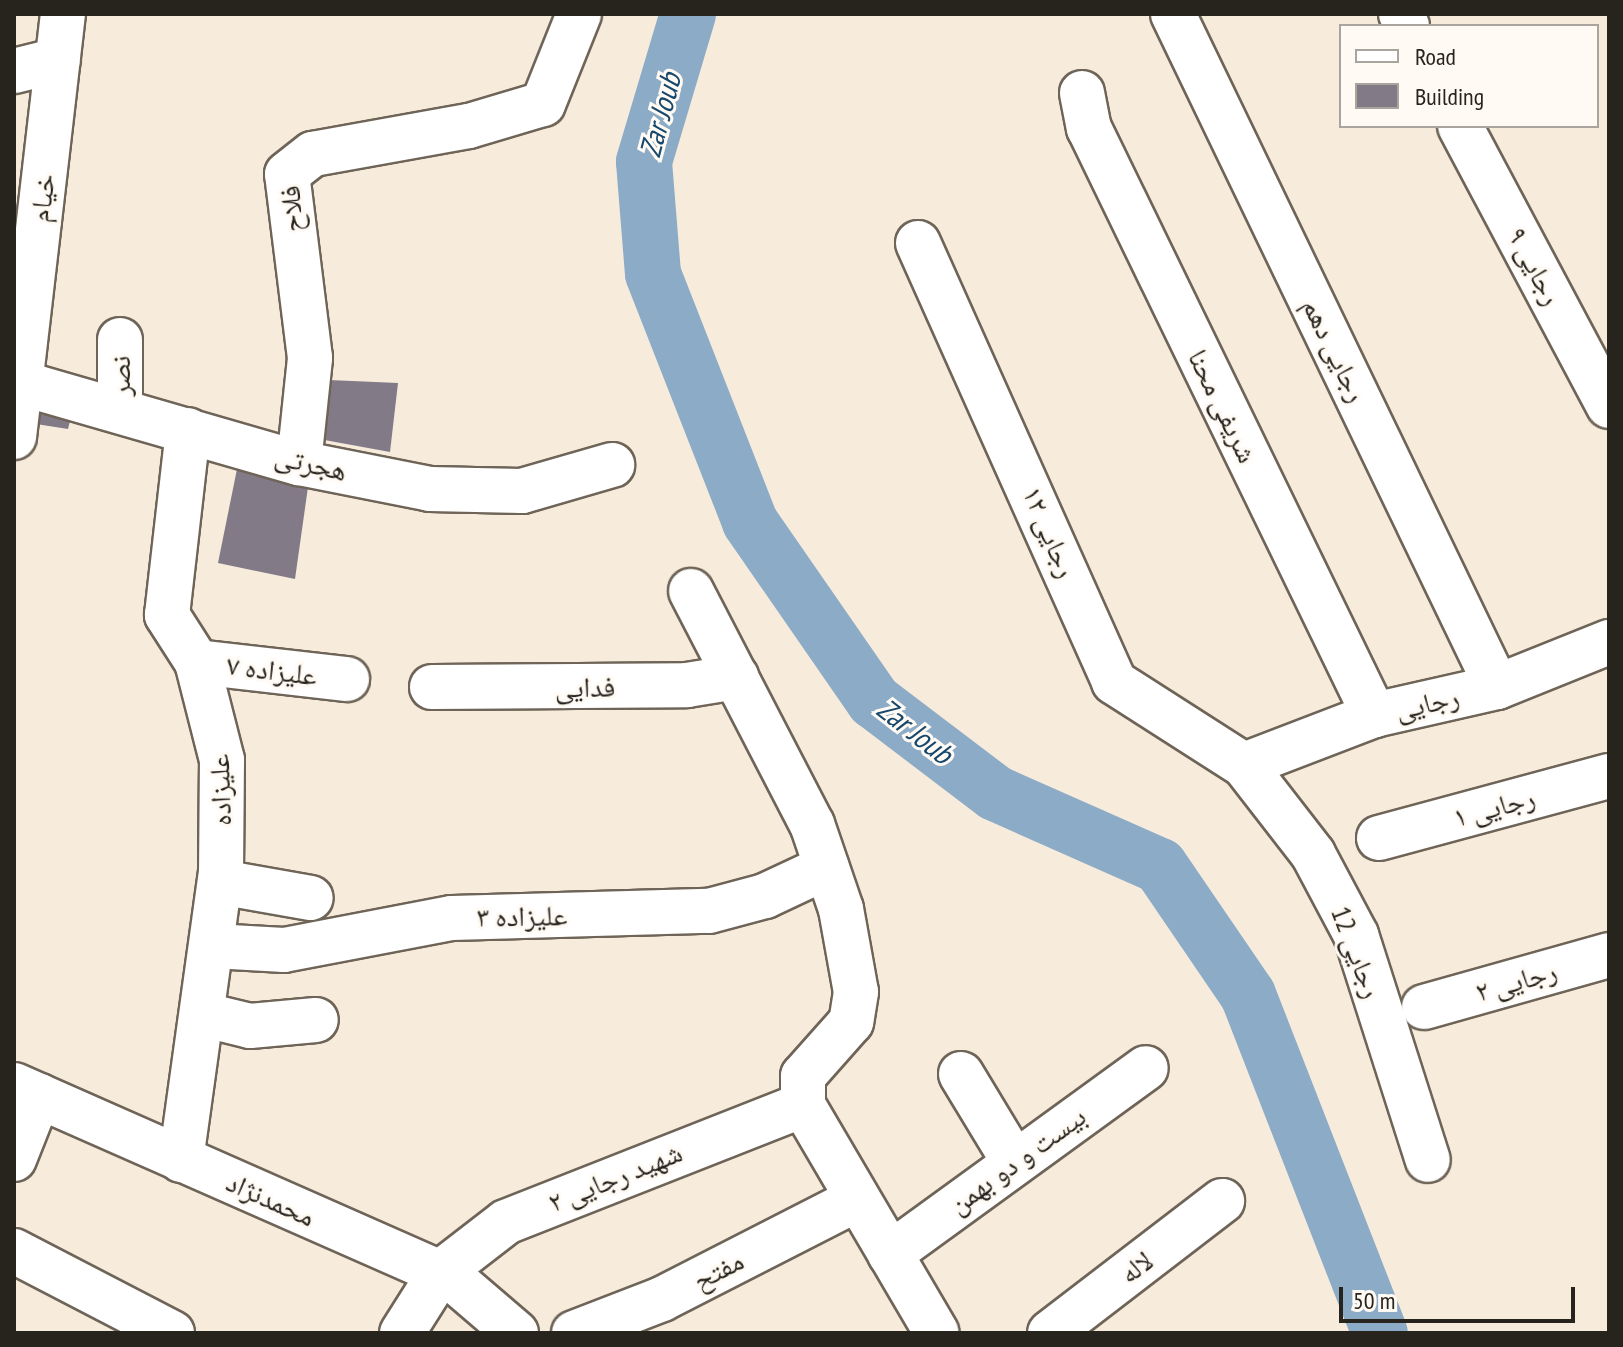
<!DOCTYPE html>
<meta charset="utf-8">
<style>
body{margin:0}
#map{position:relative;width:1623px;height:1347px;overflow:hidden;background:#f7ebdc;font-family:"PT Sans Narrow","Noto Naskh Arabic",sans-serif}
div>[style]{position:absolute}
.river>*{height:56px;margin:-28px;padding:0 28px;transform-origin:28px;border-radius:28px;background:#8cabc6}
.building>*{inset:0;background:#837a88}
.roads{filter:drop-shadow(2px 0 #6e6457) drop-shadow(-2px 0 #6e6457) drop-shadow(0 2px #6e6457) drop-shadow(0 -2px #6e6457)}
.minor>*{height:44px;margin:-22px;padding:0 22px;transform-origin:22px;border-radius:22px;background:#fff}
span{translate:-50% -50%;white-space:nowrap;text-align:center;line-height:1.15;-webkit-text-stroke:6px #fffaf4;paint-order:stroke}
.street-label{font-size:28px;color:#27231d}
.water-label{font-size:30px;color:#16476c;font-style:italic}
.frame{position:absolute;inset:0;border:16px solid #27231d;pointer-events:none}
.legend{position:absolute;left:1339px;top:24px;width:260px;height:104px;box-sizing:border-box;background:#fffaf4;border:2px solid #a9a49e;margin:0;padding:10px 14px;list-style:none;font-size:24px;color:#27231d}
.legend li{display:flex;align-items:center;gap:16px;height:40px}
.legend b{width:40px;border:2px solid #a9a49e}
.scale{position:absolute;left:1339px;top:1287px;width:236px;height:36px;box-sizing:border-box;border:4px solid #27231d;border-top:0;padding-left:10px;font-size:24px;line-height:28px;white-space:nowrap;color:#27231d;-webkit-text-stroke:6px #fffaf4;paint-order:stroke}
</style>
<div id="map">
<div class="river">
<i style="left:688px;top:14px;width:154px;rotate:106.6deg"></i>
<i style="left:644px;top:162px;width:112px;rotate:85.4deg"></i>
<i style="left:653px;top:274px;width:266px;rotate:68.6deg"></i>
<i style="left:750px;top:522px;width:218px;rotate:55.3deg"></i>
<i style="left:874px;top:701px;width:152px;rotate:37.2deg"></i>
<i style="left:995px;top:793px;width:180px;rotate:23.9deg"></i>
<i style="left:1160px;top:866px;width:156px;rotate:55.7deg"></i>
<i style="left:1248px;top:995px;width:363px;rotate:68.7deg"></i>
</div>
<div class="building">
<i style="clip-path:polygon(329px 380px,398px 383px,390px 452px,319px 439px)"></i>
<i style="clip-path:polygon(40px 407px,72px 413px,68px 429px,36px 424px)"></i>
<i style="clip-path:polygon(237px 469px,308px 487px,295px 579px,218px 563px)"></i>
</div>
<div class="roads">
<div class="minor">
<i style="left:1173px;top:14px;width:747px;rotate:64.29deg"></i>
<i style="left:1401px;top:14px;width:13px;rotate:63deg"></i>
<i style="left:14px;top:71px;width:45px;rotate:-14deg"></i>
<i style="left:1082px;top:93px;width:36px;rotate:79deg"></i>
<i style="left:1089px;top:128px;width:653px;rotate:64.1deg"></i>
<i style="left:1460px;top:126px;width:317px;rotate:62deg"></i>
<i style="left:918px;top:243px;width:481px;rotate:65.9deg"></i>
<i style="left:1114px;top:682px;width:154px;rotate:32.6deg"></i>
<i style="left:1244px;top:765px;width:113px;rotate:52.2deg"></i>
<i style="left:1313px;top:854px;width:92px;rotate:62deg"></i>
<i style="left:1356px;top:935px;width:236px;rotate:72.3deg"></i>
<i style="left:120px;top:340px;width:71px;rotate:90deg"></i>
<i style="left:14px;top:381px;width:297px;rotate:16.1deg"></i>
<i style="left:299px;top:463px;width:134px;rotate:11.2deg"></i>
<i style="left:430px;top:489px;width:92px;rotate:1.2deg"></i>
<i style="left:522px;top:491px;width:94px;rotate:-16.1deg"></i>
<i style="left:14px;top:437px;width:426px;rotate:-83.4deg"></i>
<i style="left:299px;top:463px;width:106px;rotate:-84deg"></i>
<i style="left:310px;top:358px;width:185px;rotate:-97.1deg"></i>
<i style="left:287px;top:174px;width:33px;rotate:-38deg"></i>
<i style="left:313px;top:154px;width:158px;rotate:-10.2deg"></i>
<i style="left:469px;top:126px;width:77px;rotate:-16.6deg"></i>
<i style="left:543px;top:104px;width:97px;rotate:-68.2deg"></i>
<i style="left:691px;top:591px;width:263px;rotate:62.6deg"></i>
<i style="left:812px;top:824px;width:90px;rotate:71.2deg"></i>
<i style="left:841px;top:909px;width:84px;rotate:79.8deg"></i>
<i style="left:856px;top:992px;width:30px;rotate:99deg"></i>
<i style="left:851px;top:1022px;width:72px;rotate:131.6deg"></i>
<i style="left:803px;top:1076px;width:29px;rotate:90deg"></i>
<i style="left:803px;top:1105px;width:264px;rotate:59.6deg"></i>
<i style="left:197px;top:662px;width:151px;rotate:6.5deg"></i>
<i style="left:432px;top:687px;width:255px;rotate:-0.4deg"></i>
<i style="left:687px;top:685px;width:50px;rotate:-9.3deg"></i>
<i style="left:1244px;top:765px;width:139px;rotate:-21deg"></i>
<i style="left:1374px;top:715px;width:126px;rotate:-12.8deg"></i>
<i style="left:1497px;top:687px;width:121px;rotate:-21.9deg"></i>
<i style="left:1379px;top:838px;width:238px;rotate:-15.1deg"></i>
<i style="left:220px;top:882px;width:92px;rotate:10deg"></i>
<i style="left:213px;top:946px;width:71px;rotate:3.2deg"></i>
<i style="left:284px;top:950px;width:171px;rotate:-10.8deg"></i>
<i style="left:452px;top:918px;width:257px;rotate:-1.6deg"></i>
<i style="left:709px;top:911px;width:58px;rotate:-15deg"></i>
<i style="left:765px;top:896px;width:68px;rotate:-25.1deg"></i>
<i style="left:1424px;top:1007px;width:192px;rotate:-15.7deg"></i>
<i style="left:205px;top:1015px;width:46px;rotate:13.7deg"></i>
<i style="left:250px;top:1026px;width:66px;rotate:-5.2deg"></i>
<i style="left:961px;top:1074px;width:100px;rotate:58.8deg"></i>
<i style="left:14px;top:1085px;width:480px;rotate:23.8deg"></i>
<i style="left:453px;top:1279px;width:83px;rotate:40.6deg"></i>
<i style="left:14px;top:1159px;width:68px;rotate:-68.4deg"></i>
<i style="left:181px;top:1160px;width:290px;rotate:-82.1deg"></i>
<i style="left:221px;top:873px;width:113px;rotate:-89.5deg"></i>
<i style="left:222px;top:760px;width:101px;rotate:-104.3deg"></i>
<i style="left:197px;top:662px;width:56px;rotate:-122.6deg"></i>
<i style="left:167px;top:615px;width:186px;rotate:-83.5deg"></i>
<i style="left:14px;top:1251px;width:178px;rotate:27.4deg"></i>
<i style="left:890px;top:1254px;width:316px;rotate:-36deg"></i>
<i style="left:402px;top:1333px;width:71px;rotate:-57.7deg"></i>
<i style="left:440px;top:1273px;width:83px;rotate:-37.7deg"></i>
<i style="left:506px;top:1222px;width:319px;rotate:-21.5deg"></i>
<i style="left:574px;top:1333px;width:94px;rotate:-21.1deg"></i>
<i style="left:662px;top:1299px;width:219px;rotate:-27.1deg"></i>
<i style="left:1050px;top:1333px;width:217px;rotate:-37.5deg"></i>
</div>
</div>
<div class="street-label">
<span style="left:42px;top:198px;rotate:-83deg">خیام</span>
<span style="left:291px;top:209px;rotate:-94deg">فلاح</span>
<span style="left:1535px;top:266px;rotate:62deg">رجایی ۹</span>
<span style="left:1335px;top:350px;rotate:64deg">رجایی دهم</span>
<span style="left:120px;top:376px;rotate:-90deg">نصر</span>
<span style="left:1223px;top:406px;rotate:64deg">شریفی محنا</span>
<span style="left:311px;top:463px;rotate:13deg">هجرتی</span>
<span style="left:1050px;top:532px;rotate:67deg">رجایی ۱۲</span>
<span style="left:272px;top:670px;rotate:7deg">علیزاده ۷</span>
<span style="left:585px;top:687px;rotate:-1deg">فدایی</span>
<span style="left:1427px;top:703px;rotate:-13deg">رجایی</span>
<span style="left:220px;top:790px;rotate:-92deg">علیزاده</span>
<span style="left:1494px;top:807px;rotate:-15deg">رجایی ۱</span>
<span style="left:522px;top:916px;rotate:-1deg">علیزاده ۳</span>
<span style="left:1357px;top:952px;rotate:69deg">رجایی 12</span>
<span style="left:1516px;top:981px;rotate:-16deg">رجایی ۲</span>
<span style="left:1017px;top:1160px;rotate:-36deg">بیست و دو بهمن</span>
<span style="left:615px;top:1177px;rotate:-22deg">شهید رجایی ۲</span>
<span style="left:271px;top:1199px;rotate:24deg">محمدنژاد</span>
<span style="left:1136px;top:1267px;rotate:-37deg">لاله</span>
<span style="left:718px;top:1270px;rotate:-27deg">مفتح</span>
</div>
<div class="water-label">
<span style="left:660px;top:115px;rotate:-75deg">Zar Joub</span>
<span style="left:915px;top:731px;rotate:38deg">Zar Joub</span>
</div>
<div class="frame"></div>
<ul class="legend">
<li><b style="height:10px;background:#fff"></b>Road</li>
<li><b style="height:22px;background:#837a88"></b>Building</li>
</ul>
<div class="scale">50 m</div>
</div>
